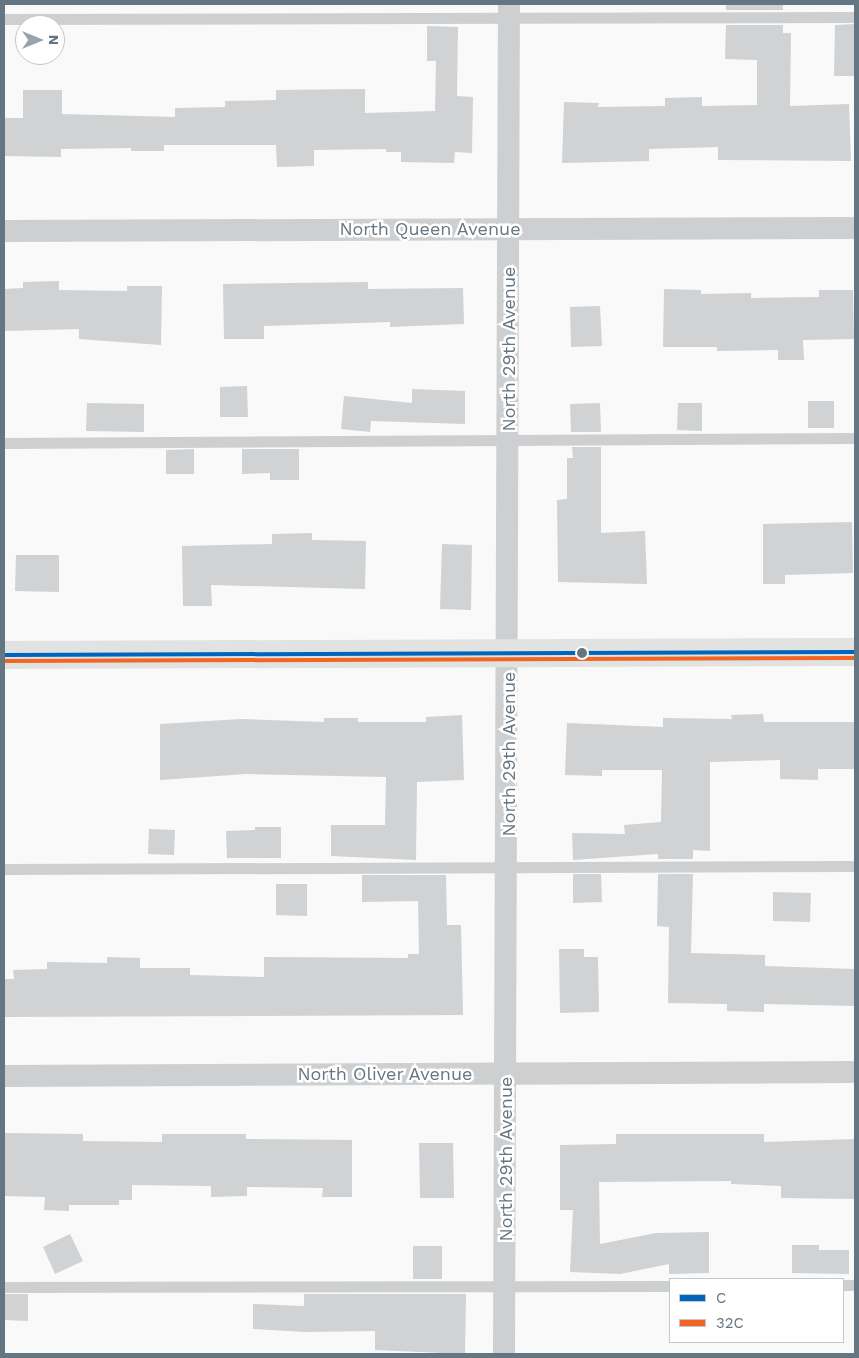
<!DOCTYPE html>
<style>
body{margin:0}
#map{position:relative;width:859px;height:1358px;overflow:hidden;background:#f9f9f9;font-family:"Work Sans",sans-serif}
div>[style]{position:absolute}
.building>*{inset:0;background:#d0d2d3}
.lane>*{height:11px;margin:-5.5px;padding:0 5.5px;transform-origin:5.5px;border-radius:5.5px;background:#cecfd0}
.street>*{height:22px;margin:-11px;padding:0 11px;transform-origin:11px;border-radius:11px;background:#cecfd0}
.secondary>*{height:28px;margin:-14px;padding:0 14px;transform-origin:14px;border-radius:14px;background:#e1e2e2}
.bus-1>*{height:4px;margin:-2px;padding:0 2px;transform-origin:2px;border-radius:2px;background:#0065bd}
.bus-2>*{height:4px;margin:-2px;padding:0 2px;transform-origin:2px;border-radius:2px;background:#f26522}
.dots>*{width:14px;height:14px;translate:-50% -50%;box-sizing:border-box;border:2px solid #fff;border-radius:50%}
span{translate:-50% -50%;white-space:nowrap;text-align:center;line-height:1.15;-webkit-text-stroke:5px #fff;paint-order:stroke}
.street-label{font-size:18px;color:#657683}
.frame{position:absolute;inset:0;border:5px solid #657683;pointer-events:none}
.legend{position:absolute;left:669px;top:1278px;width:175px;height:65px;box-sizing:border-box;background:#fff;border:1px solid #c1c8cd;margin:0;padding:6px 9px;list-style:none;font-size:15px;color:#657683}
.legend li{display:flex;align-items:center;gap:10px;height:25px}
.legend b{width:25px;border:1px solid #c1c8cd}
.north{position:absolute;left:15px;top:15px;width:50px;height:50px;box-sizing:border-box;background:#fff;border:1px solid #c1c8cd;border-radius:50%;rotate:90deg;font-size:14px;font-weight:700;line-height:20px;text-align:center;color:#657683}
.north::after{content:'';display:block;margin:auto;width:18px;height:22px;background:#99a4ac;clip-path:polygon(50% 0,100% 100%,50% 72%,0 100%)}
</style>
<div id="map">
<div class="building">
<i style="clip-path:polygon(726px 4px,783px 4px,783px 10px,726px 10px)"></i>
<i style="clip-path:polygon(855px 24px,855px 76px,834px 76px,835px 25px)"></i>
<i style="clip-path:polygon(726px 25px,783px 25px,783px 33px,791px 33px,790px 106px,849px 104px,851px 161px,718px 160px,718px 147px,649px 149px,649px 161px,562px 163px,564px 102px,599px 103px,598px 107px,665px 106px,665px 98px,702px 97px,702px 106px,757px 105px,757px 60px,725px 59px)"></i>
<i style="clip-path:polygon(427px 26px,458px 27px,457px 96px,473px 97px,472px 153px,455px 152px,454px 163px,401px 162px,401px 152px,386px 152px,386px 149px,314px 150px,314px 166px,277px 167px,276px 145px,164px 145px,164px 151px,131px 151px,131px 148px,61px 149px,61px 157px,4px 156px,4px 118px,23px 118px,23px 90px,62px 90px,62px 114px,175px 117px,175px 108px,225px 107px,225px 101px,276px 100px,276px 90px,365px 89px,365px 113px,435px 111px,436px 61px,427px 61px)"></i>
<i style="clip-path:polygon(59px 281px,59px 290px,127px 291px,127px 286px,162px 286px,161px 345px,79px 339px,79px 329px,4px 331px,4px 289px,23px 288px,23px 282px)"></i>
<i style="clip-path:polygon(368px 282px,368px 289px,463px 288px,464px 324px,390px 327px,390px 322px,264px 326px,264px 339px,224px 339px,223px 284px)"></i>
<i style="clip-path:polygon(664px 289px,701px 290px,701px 294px,751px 293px,751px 298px,819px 297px,819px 290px,853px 290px,854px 339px,803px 340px,804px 360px,778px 360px,778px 350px,717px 351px,717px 347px,663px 347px)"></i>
<i style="clip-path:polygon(600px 306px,602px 346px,571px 347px,570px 307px)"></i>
<i style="clip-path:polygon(247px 386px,248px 417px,220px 417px,220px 387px)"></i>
<i style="clip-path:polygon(412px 389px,465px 391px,465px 424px,371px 421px,370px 432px,341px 429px,344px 396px,412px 403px)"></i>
<i style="clip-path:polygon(808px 401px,834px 401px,834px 428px,808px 428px)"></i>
<i style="clip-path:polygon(87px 403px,144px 404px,144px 432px,86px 431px)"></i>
<i style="clip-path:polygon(600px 403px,601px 432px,571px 432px,570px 404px)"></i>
<i style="clip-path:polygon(678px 403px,702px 403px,702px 431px,677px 430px)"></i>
<i style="clip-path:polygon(572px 447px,601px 447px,601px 533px,645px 531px,647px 584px,558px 582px,557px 500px,567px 499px,567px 458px,573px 458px)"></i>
<i style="clip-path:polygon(194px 449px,194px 474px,166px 474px,166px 450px)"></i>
<i style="clip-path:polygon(242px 449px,299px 449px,299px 480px,270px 480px,270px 473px,242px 474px)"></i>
<i style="clip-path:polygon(852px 522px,853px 573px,785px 575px,785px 584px,763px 584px,763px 524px)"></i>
<i style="clip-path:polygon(312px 533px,312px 540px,366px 541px,365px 589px,211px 585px,212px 606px,183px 606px,182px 546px,272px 544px,272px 534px)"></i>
<i style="clip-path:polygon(442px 544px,472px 545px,471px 610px,440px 609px)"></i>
<i style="clip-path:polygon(16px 555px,59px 555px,59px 592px,15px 591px)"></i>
<i style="clip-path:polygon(763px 714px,764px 722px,855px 722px,855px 769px,818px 769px,818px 780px,780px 779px,780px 760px,710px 762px,710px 851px,693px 850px,693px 859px,658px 859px,658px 854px,573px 860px,572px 833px,625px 834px,624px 825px,661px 822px,662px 770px,602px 770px,602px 776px,565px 775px,567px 723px,663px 727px,663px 718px,732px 719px,731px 715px)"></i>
<i style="clip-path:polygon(462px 715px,464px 780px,417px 782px,416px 860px,331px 856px,331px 825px,385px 825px,386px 777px,246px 774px,160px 780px,160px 724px,241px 719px,324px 722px,324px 718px,358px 718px,358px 722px,426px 722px,426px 717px)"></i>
<i style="clip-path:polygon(255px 827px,281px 827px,281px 858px,227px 858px,226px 831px,255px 830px)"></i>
<i style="clip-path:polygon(149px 829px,175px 830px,174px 855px,148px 854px)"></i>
<i style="clip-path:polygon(573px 874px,601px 874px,602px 902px,573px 903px)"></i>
<i style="clip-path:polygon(658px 874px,693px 874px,691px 953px,765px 955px,765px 966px,855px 969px,855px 1006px,764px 1004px,764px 1012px,727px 1011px,727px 1004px,668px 1003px,669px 927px,657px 926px)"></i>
<i style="clip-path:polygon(362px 875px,446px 875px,447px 925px,461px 925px,463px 1015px,4px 1017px,4px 979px,14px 979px,13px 970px,47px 969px,47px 962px,107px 963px,107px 957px,140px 958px,140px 968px,190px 968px,190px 975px,264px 977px,264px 957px,408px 958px,408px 954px,419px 954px,418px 901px,362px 902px)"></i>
<i style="clip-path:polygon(276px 884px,307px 884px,307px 916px,276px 915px)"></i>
<i style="clip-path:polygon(773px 892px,811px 893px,810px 922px,773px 921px)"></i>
<i style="clip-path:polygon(559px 949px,584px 949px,584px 957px,598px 957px,599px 1012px,560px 1013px)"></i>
<i style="clip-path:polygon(4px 1133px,83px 1134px,83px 1141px,162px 1142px,162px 1134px,246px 1134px,246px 1139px,352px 1140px,352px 1197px,322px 1197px,323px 1188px,247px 1187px,247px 1196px,211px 1197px,211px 1186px,132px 1185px,132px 1200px,119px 1200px,119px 1205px,69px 1205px,69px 1211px,44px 1210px,45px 1197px,4px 1196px)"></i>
<i style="clip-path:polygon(616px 1134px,764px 1134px,764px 1142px,855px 1139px,855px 1199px,781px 1198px,781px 1186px,731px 1184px,731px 1181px,599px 1182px,600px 1244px,656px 1233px,709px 1232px,709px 1273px,669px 1274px,669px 1264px,620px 1274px,570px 1272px,573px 1210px,560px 1210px,560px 1145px,616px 1144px)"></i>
<i style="clip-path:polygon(419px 1143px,453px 1143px,454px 1198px,420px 1198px)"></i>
<i style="clip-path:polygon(70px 1234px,83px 1261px,55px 1274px,43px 1247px)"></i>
<i style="clip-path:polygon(792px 1245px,819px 1245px,819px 1250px,849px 1250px,849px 1274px,792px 1273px)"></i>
<i style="clip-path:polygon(413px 1246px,442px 1246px,442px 1279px,413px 1279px)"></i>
<i style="clip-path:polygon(4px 1294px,28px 1294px,28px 1321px,4px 1320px)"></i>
<i style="clip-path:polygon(304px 1294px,466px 1294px,465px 1354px,375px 1350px,375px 1331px,305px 1332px,253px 1329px,253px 1304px,304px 1306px)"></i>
</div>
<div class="lane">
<i style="left:4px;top:19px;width:851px;rotate:-0.13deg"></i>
<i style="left:4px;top:443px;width:851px;rotate:-0.34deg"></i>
<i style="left:4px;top:869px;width:851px;rotate:-0.2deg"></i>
<i style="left:843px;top:1285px;width:12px"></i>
<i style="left:4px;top:1287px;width:666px;rotate:-0.09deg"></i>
</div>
<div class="street">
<i style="left:4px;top:231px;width:851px;rotate:-0.2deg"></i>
<i style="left:4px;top:1076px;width:851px;rotate:-0.27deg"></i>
<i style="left:504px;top:1354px;width:1350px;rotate:-89.79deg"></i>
</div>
<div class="secondary">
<i style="left:4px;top:655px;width:851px;rotate:-0.2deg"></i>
</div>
<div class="bus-1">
<i style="left:4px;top:655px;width:851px;rotate:-0.2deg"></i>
</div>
<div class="bus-2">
<i style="left:4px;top:661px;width:851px;rotate:-0.2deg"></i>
</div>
<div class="dots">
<i style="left:582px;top:653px;background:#657683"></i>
</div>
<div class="street-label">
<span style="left:430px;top:229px">North Queen Avenue</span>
<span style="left:509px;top:349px;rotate:-90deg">North 29th Avenue</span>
<span style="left:509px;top:754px;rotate:-90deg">North 29th Avenue</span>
<span style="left:385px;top:1074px">North Oliver Avenue</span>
<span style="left:506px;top:1159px;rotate:-90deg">North 29th Avenue</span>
</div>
<div class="frame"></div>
<ul class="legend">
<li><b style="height:6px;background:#0065bd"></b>C</li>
<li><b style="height:6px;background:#f26522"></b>32C</li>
</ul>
<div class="north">N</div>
</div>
